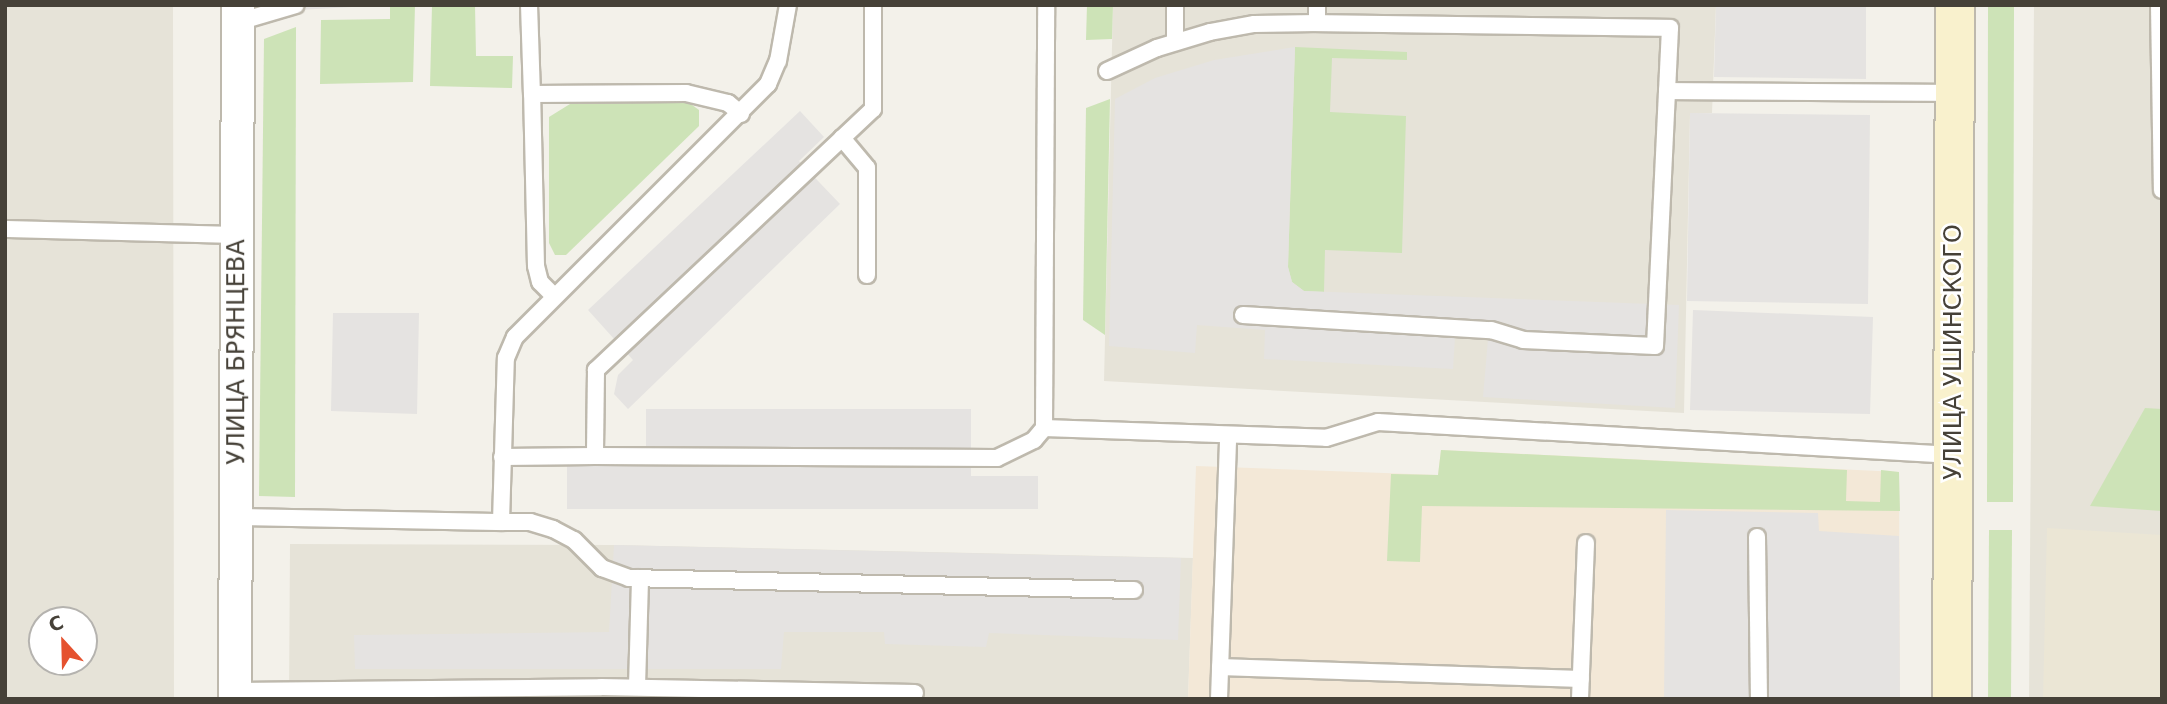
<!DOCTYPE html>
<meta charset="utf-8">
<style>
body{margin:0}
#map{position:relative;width:2167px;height:704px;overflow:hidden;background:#f3f1ea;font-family:"DejaVu Sans",sans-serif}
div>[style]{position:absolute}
.residential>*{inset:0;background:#e6e3d8}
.commercial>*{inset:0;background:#f3e8d7}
.education>*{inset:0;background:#ebe6d5}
.green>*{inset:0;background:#cde3b7}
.parking>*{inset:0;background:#e5e3e1}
.roads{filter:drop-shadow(2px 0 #beb9ad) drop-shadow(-2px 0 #beb9ad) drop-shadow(0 2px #beb9ad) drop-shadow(0 -2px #beb9ad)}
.lane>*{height:16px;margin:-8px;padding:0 8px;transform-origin:8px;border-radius:8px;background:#fff}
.street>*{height:32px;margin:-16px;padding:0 16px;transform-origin:16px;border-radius:16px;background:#fff}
.secondary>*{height:38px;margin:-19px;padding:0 19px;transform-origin:19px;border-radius:19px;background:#f9f1cd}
span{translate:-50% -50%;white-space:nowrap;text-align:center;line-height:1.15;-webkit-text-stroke:5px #fff;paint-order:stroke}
.street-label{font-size:24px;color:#464138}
.frame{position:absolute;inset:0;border:7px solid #464138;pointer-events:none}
.north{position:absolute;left:28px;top:606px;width:70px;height:70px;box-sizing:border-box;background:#fff;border:2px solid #b5b3af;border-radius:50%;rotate:338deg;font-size:19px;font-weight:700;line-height:28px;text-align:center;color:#464138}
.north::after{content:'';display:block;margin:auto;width:24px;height:32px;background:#e5522f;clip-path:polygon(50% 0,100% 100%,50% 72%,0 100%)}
</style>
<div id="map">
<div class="residential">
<i style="clip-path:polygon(evenodd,5px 5px,173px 5px,174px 699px,5px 699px,5px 5px,42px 620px,84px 620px,84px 662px,42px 662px,42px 620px)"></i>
<i style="clip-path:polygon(1113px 5px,1716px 5px,1712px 113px,1690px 114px,1684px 413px,1104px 381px)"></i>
<i style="clip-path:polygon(2034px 5px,2162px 5px,2162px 699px,2029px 699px)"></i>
<i style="clip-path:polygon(290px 544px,614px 545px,1193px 558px,1188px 699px,289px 699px)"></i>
</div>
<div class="commercial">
<i style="clip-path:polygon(1441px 450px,1899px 472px,1900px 699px,1188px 699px,1196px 466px,1438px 475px)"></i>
</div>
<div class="education">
<i style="clip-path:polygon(2047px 528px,2162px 535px,2162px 699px,2043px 699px)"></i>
</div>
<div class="green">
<i style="clip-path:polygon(390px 5px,415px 5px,413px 82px,320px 84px,321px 20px,390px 19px)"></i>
<i style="clip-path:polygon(432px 5px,475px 5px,476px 56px,513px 56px,512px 88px,430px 86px)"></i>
<i style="clip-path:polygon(1087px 5px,1113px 5px,1112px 39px,1086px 40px)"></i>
<i style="clip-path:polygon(1988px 5px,2014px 5px,2013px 502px,1987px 502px)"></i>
<i style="clip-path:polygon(296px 27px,295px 497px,259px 496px,264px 39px)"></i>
<i style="clip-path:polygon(1295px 47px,1407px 52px,1407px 60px,1332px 58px,1330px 112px,1406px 116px,1402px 253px,1325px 250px,1324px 292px,1304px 291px,1292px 282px,1288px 267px)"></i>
<i style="clip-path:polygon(1110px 99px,1105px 335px,1083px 320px,1086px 108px)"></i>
<i style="clip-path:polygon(688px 102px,699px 110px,699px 126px,566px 255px,555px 255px,549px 243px,549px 117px,570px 104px)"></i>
<i style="clip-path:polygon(2145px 408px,2162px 409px,2162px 511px,2090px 506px)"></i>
<i style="clip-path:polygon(1441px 450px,1847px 470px,1846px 501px,1880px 502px,1881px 470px,1899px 472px,1900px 511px,1422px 506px,1420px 562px,1387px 561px,1391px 474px,1438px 475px)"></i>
<i style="clip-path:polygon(1989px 530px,2012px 530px,2011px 699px,1988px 699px)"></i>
</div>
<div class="parking">
<i style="clip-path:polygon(298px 5px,388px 5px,298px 10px)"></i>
<i style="clip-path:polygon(1716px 5px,1866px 5px,1866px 79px,1714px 77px)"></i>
<i style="clip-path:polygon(1295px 47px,1288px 267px,1292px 282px,1304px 291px,1679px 305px,1675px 408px,1483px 397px,1488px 339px,1455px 337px,1453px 369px,1264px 359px,1265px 330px,1197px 325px,1195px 353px,1109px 346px,1115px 99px,1155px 78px,1214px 60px)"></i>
<i style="clip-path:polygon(800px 111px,824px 137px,799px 161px,840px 204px,628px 409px,614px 394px,618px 375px,633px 360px,588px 310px)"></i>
<i style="clip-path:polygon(1690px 113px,1870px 115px,1868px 304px,1687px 301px)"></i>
<i style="clip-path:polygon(1693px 310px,1873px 317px,1870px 414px,1690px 410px)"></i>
<i style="clip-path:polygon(333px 313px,419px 313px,417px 414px,331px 411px)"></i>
<i style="clip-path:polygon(646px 409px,971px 409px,971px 476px,1038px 476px,1038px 509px,567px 509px,567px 466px,646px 465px)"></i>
<i style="clip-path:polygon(1666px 510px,1818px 513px,1819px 531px,1899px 536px,1900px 699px,1664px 699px)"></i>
<i style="clip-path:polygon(614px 545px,1181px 558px,1178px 640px,989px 633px,986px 647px,885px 644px,884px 632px,784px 632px,781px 669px,355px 669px,354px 635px,609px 632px)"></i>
</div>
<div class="roads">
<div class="lane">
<i style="left:529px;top:5px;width:89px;rotate:88.1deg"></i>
<i style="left:873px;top:5px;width:104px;rotate:90deg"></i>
<i style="left:873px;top:109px;width:381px;rotate:136.7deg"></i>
<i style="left:596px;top:370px;width:86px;rotate:90.7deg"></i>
<i style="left:595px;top:456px;width:402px;rotate:0.3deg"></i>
<i style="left:997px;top:458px;width:41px;rotate:-25.9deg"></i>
<i style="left:1034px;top:440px;width:16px;rotate:-50deg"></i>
<i style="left:1044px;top:428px;width:423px;rotate:-89.7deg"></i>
<i style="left:2159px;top:5px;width:185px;rotate:89.1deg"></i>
<i style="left:238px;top:22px;width:60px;rotate:-16.3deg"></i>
<i style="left:1317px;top:23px;width:353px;rotate:0.8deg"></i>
<i style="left:1670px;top:28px;width:63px;rotate:92.7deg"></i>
<i style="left:1175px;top:42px;width:37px;rotate:-90deg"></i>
<i style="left:1107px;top:71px;width:55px;rotate:-24.7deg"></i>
<i style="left:1157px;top:48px;width:55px;rotate:-16.8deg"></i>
<i style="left:1210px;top:32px;width:45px;rotate:-10.3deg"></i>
<i style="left:1254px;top:24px;width:63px;rotate:-0.9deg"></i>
<i style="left:1317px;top:23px;width:18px;rotate:-90deg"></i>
<i style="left:842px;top:138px;width:39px;rotate:50deg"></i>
<i style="left:867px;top:168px;width:107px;rotate:90deg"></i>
<i style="left:5px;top:229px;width:232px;rotate:1.5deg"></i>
<i style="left:553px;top:295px;width:18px;rotate:-135deg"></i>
<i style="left:540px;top:282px;width:16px;rotate:-104deg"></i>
<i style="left:536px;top:266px;width:172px;rotate:-91.3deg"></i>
<i style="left:532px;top:94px;width:154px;rotate:-0.4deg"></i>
<i style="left:686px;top:93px;width:43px;rotate:13.4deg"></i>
<i style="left:728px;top:103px;width:17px;rotate:40deg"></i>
<i style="left:1243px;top:315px;width:248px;rotate:3.5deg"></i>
<i style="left:1491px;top:330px;width:34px;rotate:17deg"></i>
<i style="left:1523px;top:340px;width:132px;rotate:2.6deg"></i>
<i style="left:1655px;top:346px;width:255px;rotate:-87.3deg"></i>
<i style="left:1667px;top:91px;width:287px;rotate:0.4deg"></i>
<i style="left:1044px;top:428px;width:282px;rotate:2deg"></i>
<i style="left:1326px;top:438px;width:54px;rotate:-17.1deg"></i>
<i style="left:1378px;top:422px;width:576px;rotate:3.28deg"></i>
<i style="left:502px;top:457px;width:93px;rotate:-0.6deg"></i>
<i style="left:236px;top:517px;width:265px;rotate:1.1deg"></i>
<i style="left:501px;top:522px;width:164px;rotate:-88.3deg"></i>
<i style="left:506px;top:358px;width:23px;rotate:-67deg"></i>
<i style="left:515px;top:337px;width:358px;rotate:-45deg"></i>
<i style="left:768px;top:84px;width:25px;rotate:-67deg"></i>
<i style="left:778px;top:61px;width:57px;rotate:-79.9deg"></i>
<i style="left:501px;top:522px;width:29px"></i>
<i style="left:530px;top:522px;width:24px;rotate:17deg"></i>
<i style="left:553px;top:529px;width:24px;rotate:28deg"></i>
<i style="left:574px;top:540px;width:40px;rotate:45deg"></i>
<i style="left:602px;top:568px;width:29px;rotate:20deg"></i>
<i style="left:629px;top:578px;width:505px;rotate:1.36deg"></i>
<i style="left:1757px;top:537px;width:162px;rotate:89.3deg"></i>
<i style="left:1220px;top:667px;width:361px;rotate:1.9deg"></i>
<i style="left:637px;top:687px;width:109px;rotate:-88.4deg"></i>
<i style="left:236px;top:691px;width:365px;rotate:-0.6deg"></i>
<i style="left:601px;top:687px;width:314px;rotate:1.1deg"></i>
<i style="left:1219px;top:699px;width:263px;rotate:-88deg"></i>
<i style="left:1580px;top:699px;width:156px;rotate:-87.8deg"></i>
</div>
<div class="street">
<i style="left:235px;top:699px;width:694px;rotate:-89.75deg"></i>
</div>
<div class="secondary">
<i style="left:1952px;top:699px;width:694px;rotate:-89.75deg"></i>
</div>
</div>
<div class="street-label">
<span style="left:237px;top:352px;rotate:-90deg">УЛИЦА БРЯНЦЕВА</span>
<span style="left:1954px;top:352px;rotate:-90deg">УЛИЦА УШИНСКОГО</span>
</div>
<div class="frame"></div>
<div class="north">С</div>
</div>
